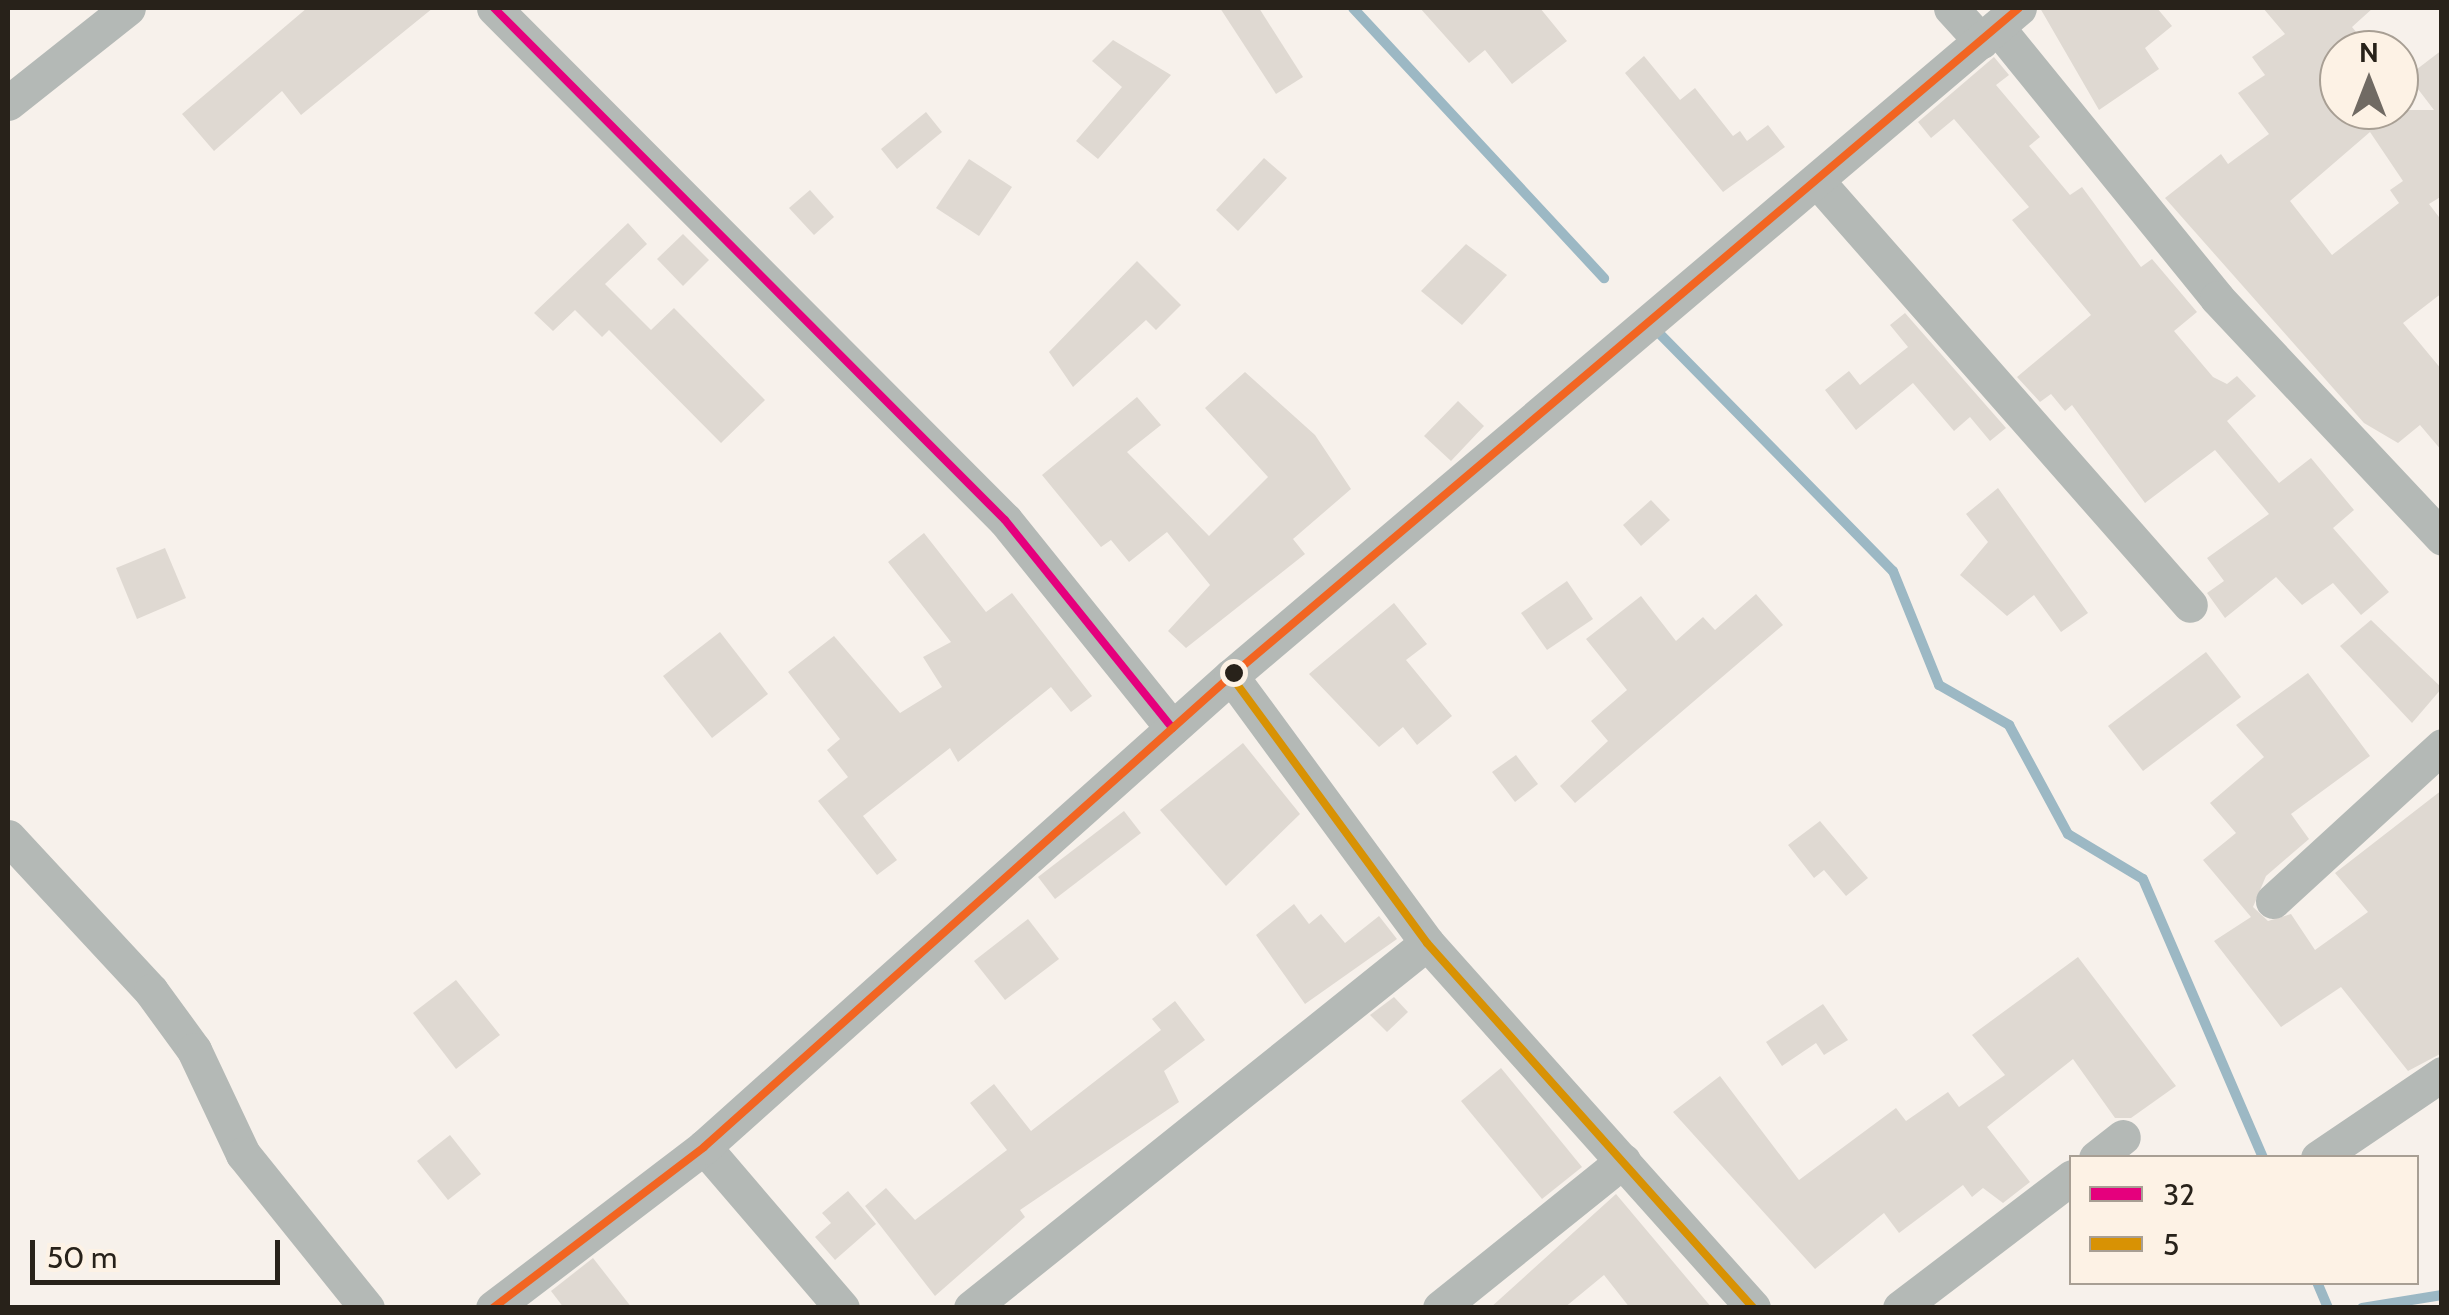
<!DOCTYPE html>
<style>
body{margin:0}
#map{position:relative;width:2449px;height:1315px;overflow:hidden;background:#f7f1eb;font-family:Cabin,sans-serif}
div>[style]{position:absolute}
.stream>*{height:10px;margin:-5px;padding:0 5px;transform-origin:5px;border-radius:5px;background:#9cb8c4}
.building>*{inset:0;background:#dfd9d2}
.street>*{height:35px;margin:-17.5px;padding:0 17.5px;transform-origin:17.5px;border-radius:17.5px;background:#b4b9b6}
.bus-1>*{height:8px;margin:-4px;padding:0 4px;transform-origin:4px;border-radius:4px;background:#e5007d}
.bus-2>*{height:8px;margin:-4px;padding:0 4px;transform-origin:4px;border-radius:4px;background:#d89204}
.bus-3>*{height:8px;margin:-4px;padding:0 4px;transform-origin:4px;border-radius:4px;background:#f26522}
.dots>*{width:28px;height:28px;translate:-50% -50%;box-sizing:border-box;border:5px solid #fdf2e5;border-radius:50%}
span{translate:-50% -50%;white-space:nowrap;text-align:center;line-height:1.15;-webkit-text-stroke:10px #fdf2e5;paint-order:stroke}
.frame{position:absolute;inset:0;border:10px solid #28221a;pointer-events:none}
.legend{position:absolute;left:2069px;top:1155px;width:350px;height:130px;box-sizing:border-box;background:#fdf2e5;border:2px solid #a89f94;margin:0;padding:12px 18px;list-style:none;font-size:30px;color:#28221a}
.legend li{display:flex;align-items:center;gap:20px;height:50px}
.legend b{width:50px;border:2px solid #a89f94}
.north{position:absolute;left:2319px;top:30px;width:100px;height:100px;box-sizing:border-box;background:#fdf2e5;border:2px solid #a89f94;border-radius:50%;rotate:0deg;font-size:28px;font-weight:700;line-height:40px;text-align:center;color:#28221a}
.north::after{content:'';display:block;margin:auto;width:35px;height:45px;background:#706a63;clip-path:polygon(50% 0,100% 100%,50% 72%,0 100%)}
.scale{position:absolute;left:30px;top:1240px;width:250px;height:45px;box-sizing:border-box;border:5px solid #28221a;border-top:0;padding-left:12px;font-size:30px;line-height:35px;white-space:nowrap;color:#28221a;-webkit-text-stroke:8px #fdf2e5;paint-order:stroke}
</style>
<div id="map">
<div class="stream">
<i style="left:1353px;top:8px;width:369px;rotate:47.1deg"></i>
<i style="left:1653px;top:327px;width:342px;rotate:45.5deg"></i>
<i style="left:1893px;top:571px;width:123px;rotate:68deg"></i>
<i style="left:1939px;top:685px;width:81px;rotate:29.7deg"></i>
<i style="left:2009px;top:725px;width:124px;rotate:61.6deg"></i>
<i style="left:2068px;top:834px;width:87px;rotate:31deg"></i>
<i style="left:2143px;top:879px;width:304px;rotate:66.7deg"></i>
<i style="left:2317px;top:1282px;width:28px;rotate:67deg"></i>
<i style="left:2362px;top:1308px;width:81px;rotate:-9.2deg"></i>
</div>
<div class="building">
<i style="clip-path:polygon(307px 8px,433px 8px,301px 115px,282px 91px,214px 151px,182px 114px)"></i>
<i style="clip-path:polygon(1220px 8px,1259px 8px,1303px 77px,1276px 94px)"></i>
<i style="clip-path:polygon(1420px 8px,1540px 8px,1567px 41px,1512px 84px,1485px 50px,1469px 63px)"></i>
<i style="clip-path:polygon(2040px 8px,2157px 8px,2172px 26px,2145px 48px,2159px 69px,2099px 110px)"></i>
<i style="clip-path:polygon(evenodd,2263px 8px,2373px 8px,2352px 27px,2371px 50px,2339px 50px,2339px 110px,2434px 110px,2408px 76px,2442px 50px,2442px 196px,2429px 204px,2442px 221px,2442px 293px,2403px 323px,2442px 370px,2442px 451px,2420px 425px,2398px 443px,2364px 423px,2165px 198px,2221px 154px,2228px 164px,2269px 134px,2238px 93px,2265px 75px,2252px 57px,2285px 34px,2263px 8px,2370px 132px,2403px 181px,2390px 190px,2399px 203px,2332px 255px,2290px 201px,2370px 132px)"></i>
<i style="clip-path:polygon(1113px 40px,1171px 75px,1098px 159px,1076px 141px,1122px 87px,1092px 61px)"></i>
<i style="clip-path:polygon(1644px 56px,1680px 100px,1695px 88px,1733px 136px,1740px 131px,1747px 141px,1768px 125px,1785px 147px,1723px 192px,1625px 73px)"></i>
<i style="clip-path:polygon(1994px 57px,2009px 75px,1996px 85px,2040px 137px,2029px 146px,2070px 195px,2082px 187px,2141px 267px,2152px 259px,2197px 312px,2174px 331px,2213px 377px,2227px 384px,2237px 376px,2256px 396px,2227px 421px,2279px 483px,2311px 458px,2354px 510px,2333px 528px,2389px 592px,2361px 615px,2333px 583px,2302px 605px,2276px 577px,2225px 618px,2207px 593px,2224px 581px,2207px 558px,2269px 514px,2215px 450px,2145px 503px,2072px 405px,2065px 411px,2051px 394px,2040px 402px,2017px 377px,2091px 315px,2012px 220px,2029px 207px,1954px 119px,1931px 138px,1918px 122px)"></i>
<i style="clip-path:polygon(926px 112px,942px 132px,897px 169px,881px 149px)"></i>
<i style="clip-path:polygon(1264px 158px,1287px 178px,1238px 231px,1216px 210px)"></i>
<i style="clip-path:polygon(969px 159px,1012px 187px,979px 236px,936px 208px)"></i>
<i style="clip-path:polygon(810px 190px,834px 217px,814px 235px,789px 208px)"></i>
<i style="clip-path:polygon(628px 223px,647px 244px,605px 284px,651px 330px,674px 308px,765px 400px,721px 443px,609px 330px,602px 337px,575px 310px,553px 331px,534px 313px)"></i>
<i style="clip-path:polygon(683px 234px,709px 260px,683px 286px,657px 259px)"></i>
<i style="clip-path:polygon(1466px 244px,1507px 275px,1462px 325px,1421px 291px)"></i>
<i style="clip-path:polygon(1137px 261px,1181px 305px,1156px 330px,1146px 320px,1073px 387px,1049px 352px)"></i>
<i style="clip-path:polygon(1905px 313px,2006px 428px,1990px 441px,1970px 417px,1954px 431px,1913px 383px,1856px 430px,1825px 390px,1849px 371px,1860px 385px,1908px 347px,1890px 325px)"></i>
<i style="clip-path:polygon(1245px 372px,1315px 435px,1351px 489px,1293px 539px,1305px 554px,1186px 648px,1168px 631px,1210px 585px,1167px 532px,1129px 562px,1111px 540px,1101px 547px,1042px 475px,1137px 397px,1161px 425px,1127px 452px,1209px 536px,1268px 477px,1205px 408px)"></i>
<i style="clip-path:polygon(1458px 401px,1484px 426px,1451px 461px,1424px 436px)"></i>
<i style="clip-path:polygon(1998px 488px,2088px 613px,2061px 632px,2034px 595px,2007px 616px,1960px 575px,1988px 542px,1966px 514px)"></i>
<i style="clip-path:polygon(1651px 500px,1670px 520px,1641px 546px,1623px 525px)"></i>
<i style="clip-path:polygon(924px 533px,986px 612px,1012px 593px,1092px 696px,1071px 712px,1051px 687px,958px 762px,950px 748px,863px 816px,897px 860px,877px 875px,818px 801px,848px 777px,827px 750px,840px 739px,788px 672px,834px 636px,900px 713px,942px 687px,923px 657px,951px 642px,888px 562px)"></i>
<i style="clip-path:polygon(165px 548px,186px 598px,137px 619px,116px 568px)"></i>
<i style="clip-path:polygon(1567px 581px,1593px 619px,1547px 650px,1521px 613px)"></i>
<i style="clip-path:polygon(1756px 594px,1783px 625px,1575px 803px,1560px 786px,1608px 741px,1591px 721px,1627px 690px,1586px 639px,1641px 596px,1676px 641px,1703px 617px,1715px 630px)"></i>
<i style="clip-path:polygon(1394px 603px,1427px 644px,1406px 660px,1452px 716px,1417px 745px,1403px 727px,1379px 747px,1309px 674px)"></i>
<i style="clip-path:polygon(2371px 620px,2442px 688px,2412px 723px,2340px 646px)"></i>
<i style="clip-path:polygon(720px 632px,768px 694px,712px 738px,663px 676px)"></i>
<i style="clip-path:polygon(2206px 652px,2241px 697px,2143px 771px,2108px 726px)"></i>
<i style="clip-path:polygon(2308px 673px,2370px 756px,2291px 814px,2309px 839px,2266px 876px,2253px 907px,2268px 921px,2291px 914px,2315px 950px,2368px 912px,2335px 873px,2442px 790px,2442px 1053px,2408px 1071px,2341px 987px,2281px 1027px,2214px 941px,2251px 917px,2203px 860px,2236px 833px,2210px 803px,2264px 757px,2236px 725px)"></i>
<i style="clip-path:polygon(1243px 743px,1300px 814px,1226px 886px,1160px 810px)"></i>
<i style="clip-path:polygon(1516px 755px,1538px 784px,1515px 802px,1492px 772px)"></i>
<i style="clip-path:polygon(1124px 811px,1141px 833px,1055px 899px,1038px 877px)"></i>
<i style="clip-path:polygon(1820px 821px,1868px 878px,1846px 896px,1824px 870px,1814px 878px,1788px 845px)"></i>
<i style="clip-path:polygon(1294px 904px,1309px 924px,1321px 914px,1345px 943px,1379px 916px,1397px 939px,1305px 1004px,1256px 935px)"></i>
<i style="clip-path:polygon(1028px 919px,1059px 959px,1005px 1000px,974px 961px)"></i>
<i style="clip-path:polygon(2078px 957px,2176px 1086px,2131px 1118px,2115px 1118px,2073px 1059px,1987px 1127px,2030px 1182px,2003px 1203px,1983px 1188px,1972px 1197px,1963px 1185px,1899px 1233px,1884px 1213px,1815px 1269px,1673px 1112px,1720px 1076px,1799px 1180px,1896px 1108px,1906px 1121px,1948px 1092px,1959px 1107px,2005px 1075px,1972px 1035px)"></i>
<i style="clip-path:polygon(456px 980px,500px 1035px,456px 1069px,413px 1013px)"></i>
<i style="clip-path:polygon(1394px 997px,1408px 1012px,1387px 1032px,1370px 1015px)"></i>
<i style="clip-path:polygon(1175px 1001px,1205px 1040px,1164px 1071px,1179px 1102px,1020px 1210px,1025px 1217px,935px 1296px,865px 1206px,886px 1188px,915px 1220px,1007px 1150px,970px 1103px,994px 1084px,1031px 1131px,1161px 1030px,1152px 1019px)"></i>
<i style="clip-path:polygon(1823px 1004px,1848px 1040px,1824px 1055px,1816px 1043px,1782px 1066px,1766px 1042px)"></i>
<i style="clip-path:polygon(1501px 1068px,1582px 1167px,1542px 1199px,1461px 1101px)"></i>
<i style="clip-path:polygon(450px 1135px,481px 1174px,448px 1200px,417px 1161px)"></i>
<i style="clip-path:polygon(848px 1191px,876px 1224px,835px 1260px,815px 1237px,831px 1223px,822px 1213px)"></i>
<i style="clip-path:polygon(1616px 1194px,1712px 1308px,1630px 1308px,1604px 1275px,1564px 1308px,1490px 1308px)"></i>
<i style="clip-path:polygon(593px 1258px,632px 1308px,564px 1308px,551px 1291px)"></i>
</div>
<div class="street">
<i style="left:494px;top:8px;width:723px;rotate:45.06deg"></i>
<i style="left:1005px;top:520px;width:267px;rotate:51.2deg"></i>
<i style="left:1951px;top:8px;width:45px;rotate:47.7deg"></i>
<i style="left:1997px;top:27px;width:349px;rotate:50.9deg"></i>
<i style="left:2217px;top:298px;width:329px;rotate:46.8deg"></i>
<i style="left:8px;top:103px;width:153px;rotate:-38.4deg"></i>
<i style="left:1818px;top:182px;width:563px;rotate:48.67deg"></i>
<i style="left:1231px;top:676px;width:331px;rotate:53.7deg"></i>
<i style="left:1427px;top:943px;width:489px;rotate:48.2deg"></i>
<i style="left:8px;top:837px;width:210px;rotate:47.1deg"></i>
<i style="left:151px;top:991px;width:73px;rotate:53.9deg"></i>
<i style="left:194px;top:1050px;width:115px;rotate:64.8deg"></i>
<i style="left:243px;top:1154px;width:198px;rotate:51.2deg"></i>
<i style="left:2273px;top:901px;width:229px;rotate:-42.5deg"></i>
<i style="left:704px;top:1147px;width:212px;rotate:49.4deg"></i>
<i style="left:2096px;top:1158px;width:34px;rotate:-38deg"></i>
<i style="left:2318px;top:1158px;width:150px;rotate:-34.1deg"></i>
<i style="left:493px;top:1308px;width:265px;rotate:-37.3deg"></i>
<i style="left:704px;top:1147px;width:707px;rotate:-41.79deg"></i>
<i style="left:1231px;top:676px;width:1033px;rotate:-40.29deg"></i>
<i style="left:971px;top:1308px;width:584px;rotate:-38.68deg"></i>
<i style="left:1440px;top:1308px;width:235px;rotate:-38.8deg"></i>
<i style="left:1900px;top:1308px;width:216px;rotate:-37.3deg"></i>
</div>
<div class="bus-1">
<i style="left:494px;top:8px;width:723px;rotate:45.06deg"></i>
<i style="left:1005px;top:520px;width:267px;rotate:51.2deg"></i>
</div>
<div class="bus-2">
<i style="left:1231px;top:676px;width:331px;rotate:53.7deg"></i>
<i style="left:1427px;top:943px;width:489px;rotate:48.2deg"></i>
</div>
<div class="bus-3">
<i style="left:493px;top:1308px;width:265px;rotate:-37.3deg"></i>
<i style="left:704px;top:1147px;width:707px;rotate:-41.79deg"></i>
<i style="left:1231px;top:676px;width:1033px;rotate:-40.29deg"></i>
</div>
<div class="dots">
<i style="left:1234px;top:673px;background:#28221a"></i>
</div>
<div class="frame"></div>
<ul class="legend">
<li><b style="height:12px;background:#e5007d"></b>32</li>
<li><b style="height:12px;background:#d89204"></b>5</li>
</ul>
<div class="north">N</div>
<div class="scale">50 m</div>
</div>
